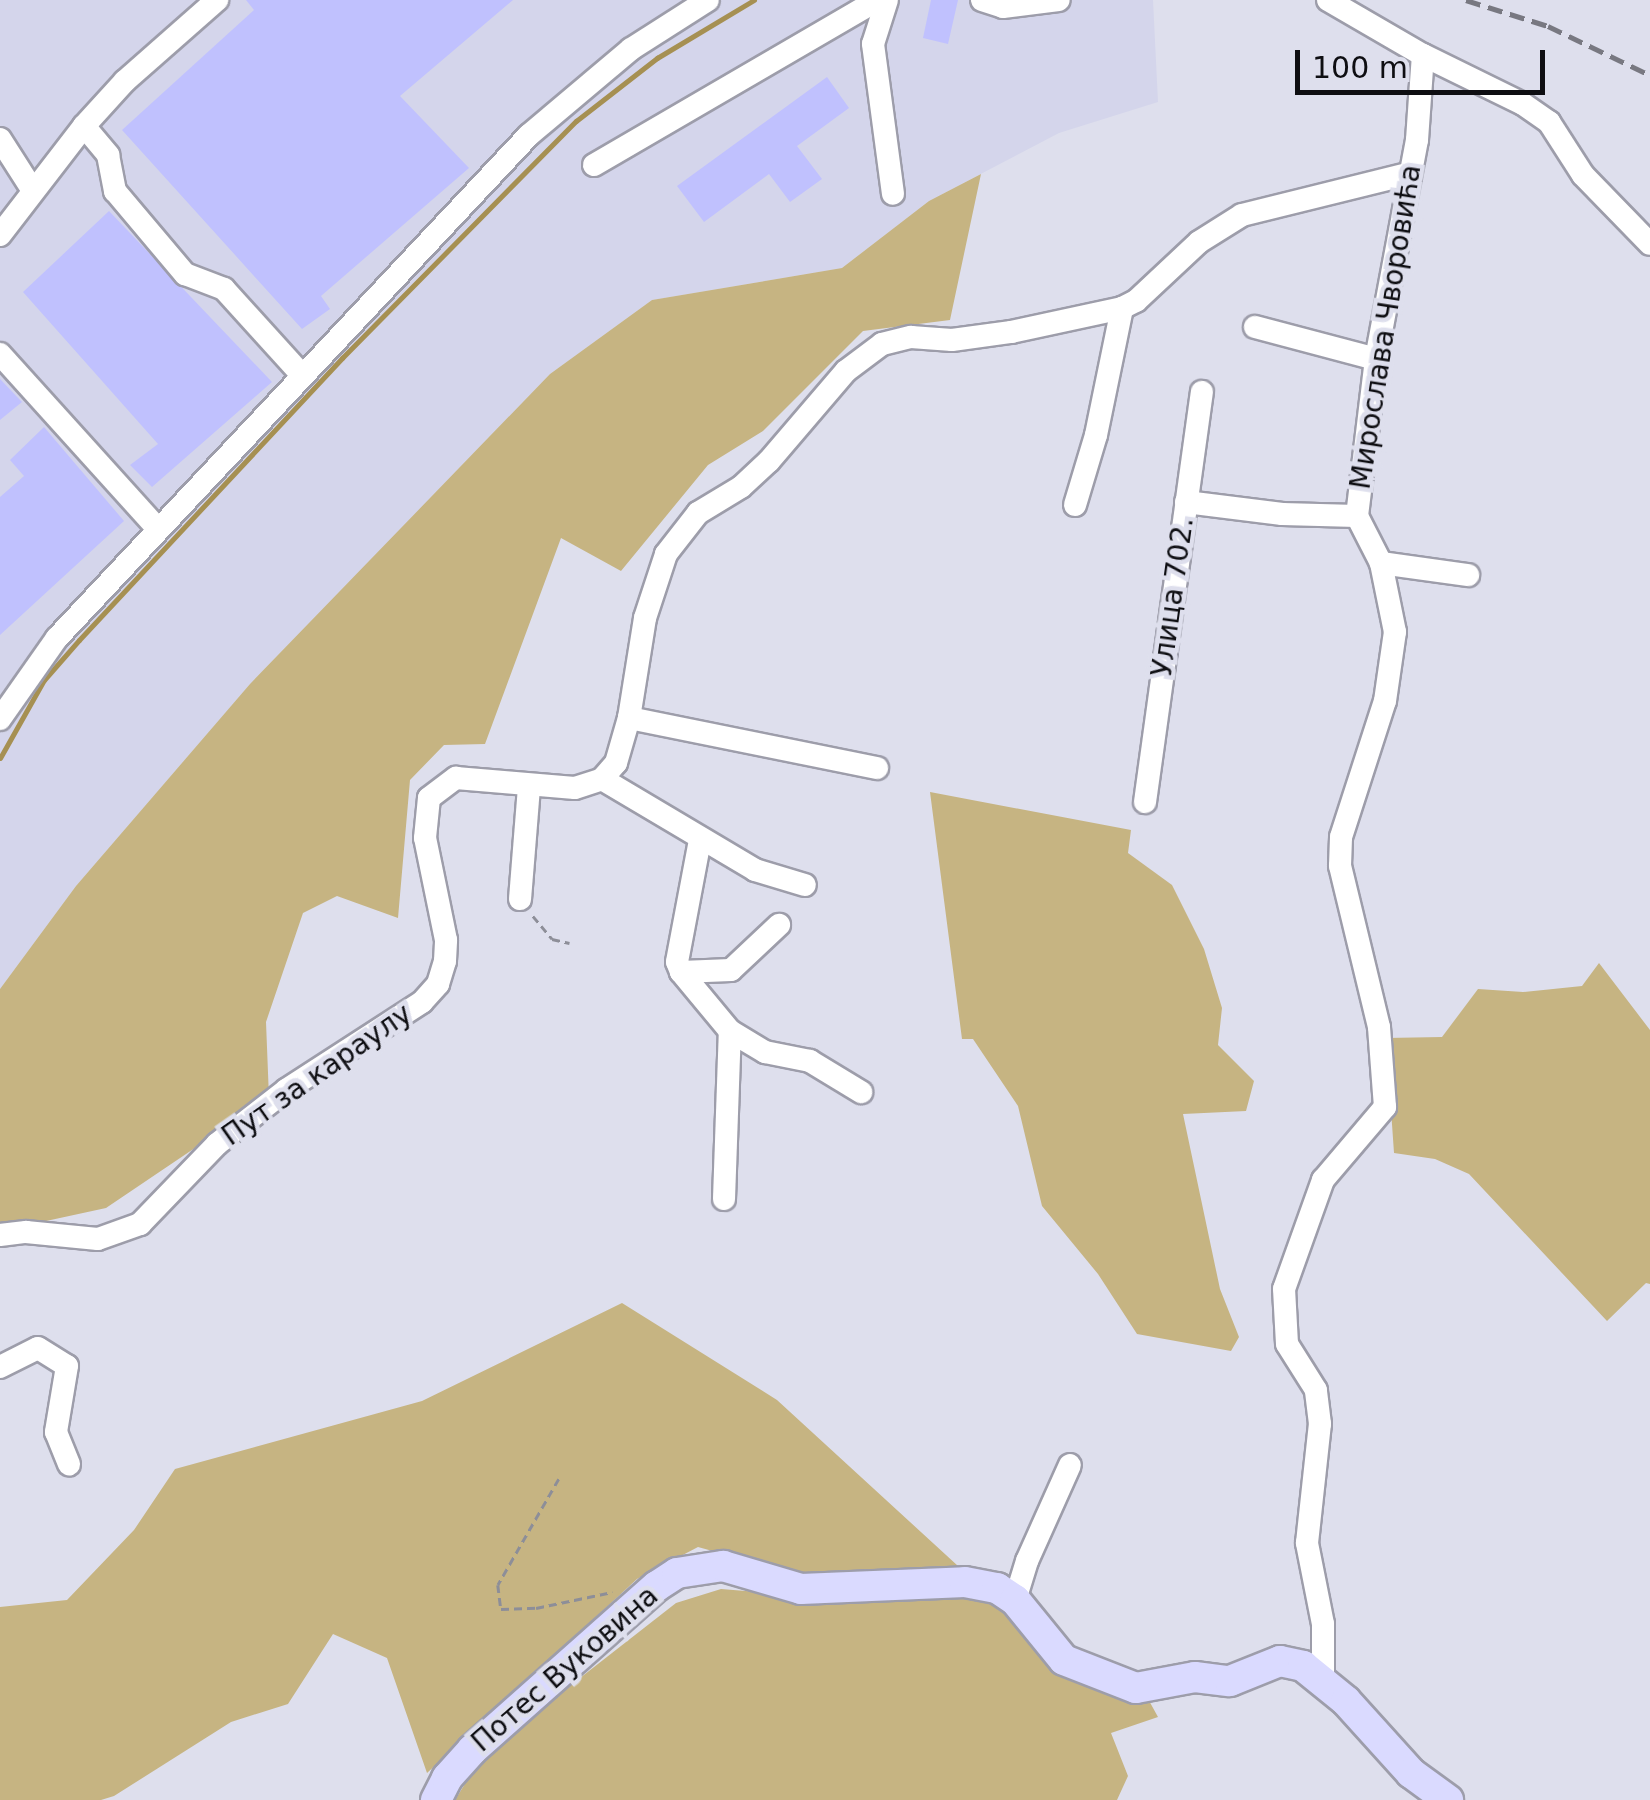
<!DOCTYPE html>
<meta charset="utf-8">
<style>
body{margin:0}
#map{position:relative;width:1650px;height:1800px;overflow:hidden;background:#dedfed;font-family:"DejaVu Sans",sans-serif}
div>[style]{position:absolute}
.built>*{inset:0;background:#d4d5eb}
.green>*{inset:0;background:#c6b482}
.stream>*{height:5px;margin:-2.5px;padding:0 2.5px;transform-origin:2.5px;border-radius:2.5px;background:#a69052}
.building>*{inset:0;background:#c0c1fe}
.path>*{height:2.5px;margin-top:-1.25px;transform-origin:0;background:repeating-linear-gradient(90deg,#8d8e98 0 8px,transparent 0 13px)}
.roads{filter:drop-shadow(2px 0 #9d9daa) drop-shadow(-2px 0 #9d9daa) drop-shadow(0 2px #9d9daa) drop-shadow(0 -2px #9d9daa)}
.minor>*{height:22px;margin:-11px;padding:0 11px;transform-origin:11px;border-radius:11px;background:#fff}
.major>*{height:30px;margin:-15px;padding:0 15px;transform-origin:15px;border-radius:15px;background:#dadaff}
.rail>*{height:5px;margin-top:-2.5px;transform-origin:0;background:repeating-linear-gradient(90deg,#787881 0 15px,transparent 0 23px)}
span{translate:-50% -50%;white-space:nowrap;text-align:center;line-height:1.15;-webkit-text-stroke:9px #dedfed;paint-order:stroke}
.street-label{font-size:28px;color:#0e0e12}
.scale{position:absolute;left:1295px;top:50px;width:250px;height:45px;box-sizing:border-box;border:5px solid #0e0e12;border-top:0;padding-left:12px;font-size:30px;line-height:35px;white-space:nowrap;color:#0e0e12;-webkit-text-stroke:8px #dedfed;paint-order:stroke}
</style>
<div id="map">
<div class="built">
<i style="clip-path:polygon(0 0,1153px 0,1158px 102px,1059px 133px,929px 201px,842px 268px,652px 300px,550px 374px,250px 684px,76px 886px,0 989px)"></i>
</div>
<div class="green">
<i style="clip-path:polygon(981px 174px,950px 320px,863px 331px,763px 431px,708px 465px,621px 571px,561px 538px,485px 744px,444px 745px,410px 780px,398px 918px,337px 896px,303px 913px,266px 1022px,269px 1098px,106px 1208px,0 1231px,0 989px,76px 886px,250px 684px,550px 374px,652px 300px,842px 268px,929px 201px)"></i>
<i style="clip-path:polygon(930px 792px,1131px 830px,1128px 853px,1172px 885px,1204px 949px,1222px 1008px,1218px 1045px,1254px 1081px,1246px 1111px,1183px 1114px,1220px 1289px,1239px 1337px,1231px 1351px,1137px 1334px,1098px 1274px,1042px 1206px,1018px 1106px,973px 1039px,962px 1039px)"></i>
<i style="clip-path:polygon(1599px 963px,1650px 1030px,1650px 1284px,1646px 1283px,1607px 1321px,1469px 1174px,1435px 1159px,1394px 1153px,1386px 1038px,1442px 1037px,1478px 989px,1523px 992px,1582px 986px)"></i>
<i style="clip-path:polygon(622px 1303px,777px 1400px,958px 1566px,799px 1575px,698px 1547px,637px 1579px,427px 1773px,387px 1658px,333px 1634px,288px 1704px,231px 1722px,114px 1796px,101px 1800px,0 1800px,0 1607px,67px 1600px,134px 1530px,175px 1469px,422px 1401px)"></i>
<i style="clip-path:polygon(993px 1583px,1044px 1650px,1147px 1697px,1158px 1717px,1111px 1733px,1128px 1776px,1117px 1800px,455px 1800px,484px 1753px,676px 1603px,721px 1589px,818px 1597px)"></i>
</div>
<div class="stream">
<i style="left:0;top:758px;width:90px;rotate:-60.6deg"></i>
<i style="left:44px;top:680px;width:53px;rotate:-48.8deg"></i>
<i style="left:79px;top:640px;width:386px;rotate:-47deg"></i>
<i style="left:342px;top:358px;width:333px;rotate:-45.4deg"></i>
<i style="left:576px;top:121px;width:103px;rotate:-37.9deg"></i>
<i style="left:657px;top:58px;width:113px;rotate:-30.9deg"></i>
</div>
<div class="building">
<i style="clip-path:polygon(246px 0,513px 0,400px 96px,469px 168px,321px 296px,330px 309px,302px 329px,122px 130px,254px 10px)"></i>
<i style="clip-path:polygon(931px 0,958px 0,948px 44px,923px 38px)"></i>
<i style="clip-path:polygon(827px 77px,849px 108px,797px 146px,822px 179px,790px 202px,769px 174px,704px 222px,677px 186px)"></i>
<i style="clip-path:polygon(109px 211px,272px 382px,152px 487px,130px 465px,158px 444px,23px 292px)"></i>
<i style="clip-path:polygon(0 379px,22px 402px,0 420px)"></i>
<i style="clip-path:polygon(44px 427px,124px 521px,0 635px,0 497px,24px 476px,10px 460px)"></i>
</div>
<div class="path">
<i style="left:533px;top:916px;width:30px;rotate:50deg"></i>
<i style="left:552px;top:939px;width:18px;rotate:13deg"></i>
<i style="left:559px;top:1479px;width:122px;rotate:119.9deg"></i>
<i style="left:498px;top:1585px;width:24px;rotate:83deg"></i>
<i style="left:501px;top:1609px;width:35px;rotate:-2deg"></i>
<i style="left:536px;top:1608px;width:78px;rotate:-11.9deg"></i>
</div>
<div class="roads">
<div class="minor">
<i style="left:887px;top:0;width:46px;rotate:107.7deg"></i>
<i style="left:873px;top:44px;width:151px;rotate:82.4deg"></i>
<i style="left:982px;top:0;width:22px;rotate:18deg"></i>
<i style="left:1003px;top:7px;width:56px;rotate:-7.1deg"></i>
<i style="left:1328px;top:0;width:110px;rotate:30.1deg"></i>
<i style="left:1423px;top:55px;width:111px;rotate:26.1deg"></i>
<i style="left:1523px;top:104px;width:32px;rotate:35deg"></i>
<i style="left:1549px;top:122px;width:63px;rotate:57.3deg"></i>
<i style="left:1583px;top:175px;width:96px;rotate:45.8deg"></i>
<i style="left:84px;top:126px;width:38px;rotate:50deg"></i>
<i style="left:108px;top:155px;width:37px;rotate:79deg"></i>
<i style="left:115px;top:191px;width:109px;rotate:49.9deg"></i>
<i style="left:185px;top:274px;width:42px;rotate:21deg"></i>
<i style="left:224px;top:289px;width:116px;rotate:47.8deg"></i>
<i style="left:0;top:139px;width:59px;rotate:57.4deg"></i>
<i style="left:594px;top:165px;width:328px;rotate:-30.2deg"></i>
<i style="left:0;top:235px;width:138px;rotate:-52.4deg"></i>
<i style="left:84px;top:126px;width:61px;rotate:-47.7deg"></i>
<i style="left:125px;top:81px;width:123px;rotate:-41.4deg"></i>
<i style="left:1255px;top:327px;width:125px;rotate:14.8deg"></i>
<i style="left:0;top:354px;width:236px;rotate:47.9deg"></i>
<i style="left:1186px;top:502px;width:97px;rotate:7.1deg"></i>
<i style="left:1282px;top:514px;width:75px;rotate:1.5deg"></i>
<i style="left:1075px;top:505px;width:73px;rotate:-73.3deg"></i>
<i style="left:1096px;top:435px;width:130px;rotate:-78.4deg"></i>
<i style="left:1381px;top:563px;width:88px;rotate:7.9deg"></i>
<i style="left:629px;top:718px;width:253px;rotate:11.4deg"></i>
<i style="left:0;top:719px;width:99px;rotate:-54.9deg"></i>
<i style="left:57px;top:638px;width:690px;rotate:-46.82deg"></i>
<i style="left:529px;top:135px;width:133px;rotate:-40.1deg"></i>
<i style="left:631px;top:49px;width:91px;rotate:-32.5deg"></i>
<i style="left:602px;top:779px;width:178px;rotate:30.7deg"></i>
<i style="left:755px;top:870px;width:52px;rotate:16.7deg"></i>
<i style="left:1145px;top:802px;width:414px;rotate:-82.1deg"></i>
<i style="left:700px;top:840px;width:124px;rotate:100.7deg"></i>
<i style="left:677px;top:962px;width:11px;rotate:68deg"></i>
<i style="left:681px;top:972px;width:77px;rotate:50.3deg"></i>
<i style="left:730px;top:1031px;width:41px;rotate:31deg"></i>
<i style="left:765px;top:1052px;width:46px;rotate:11.3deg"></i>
<i style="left:810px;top:1061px;width:60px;rotate:31.3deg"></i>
<i style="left:520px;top:899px;width:113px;rotate:-85.4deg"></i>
<i style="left:681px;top:972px;width:50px;rotate:-2.3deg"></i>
<i style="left:731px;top:970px;width:66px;rotate:-43.2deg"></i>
<i style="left:724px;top:1199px;width:168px;rotate:-88deg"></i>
<i style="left:0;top:1235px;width:26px;rotate:-7deg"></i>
<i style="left:26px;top:1232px;width:72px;rotate:5.6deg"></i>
<i style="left:98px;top:1239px;width:45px;rotate:-19.7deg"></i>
<i style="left:140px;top:1224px;width:111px;rotate:-46.1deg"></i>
<i style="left:217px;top:1144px;width:88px;rotate:-38deg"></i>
<i style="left:286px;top:1090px;width:162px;rotate:-32.9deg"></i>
<i style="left:422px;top:1002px;width:24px;rotate:-48deg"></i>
<i style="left:438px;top:984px;width:24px;rotate:-73deg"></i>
<i style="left:445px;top:961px;width:21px;rotate:-87deg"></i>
<i style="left:446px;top:940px;width:104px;rotate:-101.6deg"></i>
<i style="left:425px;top:838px;width:40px;rotate:-84.3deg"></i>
<i style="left:429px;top:798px;width:34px;rotate:-37deg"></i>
<i style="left:456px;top:778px;width:119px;rotate:4.8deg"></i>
<i style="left:575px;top:788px;width:28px;rotate:-18deg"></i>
<i style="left:602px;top:779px;width:21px;rotate:-49deg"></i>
<i style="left:616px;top:763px;width:47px;rotate:-73.9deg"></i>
<i style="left:629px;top:718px;width:101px;rotate:-80.9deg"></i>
<i style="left:645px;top:618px;width:67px;rotate:-71.8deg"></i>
<i style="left:666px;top:554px;width:52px;rotate:-52deg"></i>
<i style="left:698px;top:513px;width:50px;rotate:-31.2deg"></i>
<i style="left:741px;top:487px;width:38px;rotate:-43deg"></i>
<i style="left:769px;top:461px;width:118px;rotate:-49.5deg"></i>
<i style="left:846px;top:371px;width:45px;rotate:-36.9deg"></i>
<i style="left:882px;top:344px;width:30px;rotate:-14deg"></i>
<i style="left:911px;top:337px;width:41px;rotate:4.2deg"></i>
<i style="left:952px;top:340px;width:60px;rotate:-7.7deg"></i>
<i style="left:1011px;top:332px;width:114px;rotate:-12.2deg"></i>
<i style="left:1122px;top:308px;width:16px;rotate:-27deg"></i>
<i style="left:1136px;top:301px;width:86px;rotate:-43.1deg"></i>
<i style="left:1199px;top:242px;width:51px;rotate:-32.1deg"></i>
<i style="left:1242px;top:215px;width:171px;rotate:-13.9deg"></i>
<i style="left:0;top:1367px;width:42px;rotate:-26.6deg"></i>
<i style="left:38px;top:1348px;width:34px;rotate:32deg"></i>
<i style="left:67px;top:1366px;width:67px;rotate:99.5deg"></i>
<i style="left:56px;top:1432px;width:35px;rotate:68deg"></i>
<i style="left:1015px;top:1600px;width:41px;rotate:-72.9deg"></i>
<i style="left:1027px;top:1561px;width:105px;rotate:-65.9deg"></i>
<i style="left:1323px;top:1679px;width:55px;rotate:-90deg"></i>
<i style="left:1323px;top:1624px;width:83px;rotate:-101.2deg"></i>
<i style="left:1307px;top:1543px;width:120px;rotate:-83.8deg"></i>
<i style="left:1320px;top:1424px;width:34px;rotate:-97deg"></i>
<i style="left:1316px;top:1390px;width:54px;rotate:-122.2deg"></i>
<i style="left:1287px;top:1344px;width:55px;rotate:-93.1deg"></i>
<i style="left:1284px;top:1289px;width:116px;rotate:-70.3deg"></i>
<i style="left:1323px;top:1180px;width:96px;rotate:-49.7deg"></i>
<i style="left:1385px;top:1107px;width:80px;rotate:-94.3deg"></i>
<i style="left:1379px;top:1027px;width:166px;rotate:-103.6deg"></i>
<i style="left:1340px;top:866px;width:29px;rotate:-88deg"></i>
<i style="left:1341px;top:837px;width:143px;rotate:-72.1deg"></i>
<i style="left:1385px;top:701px;width:70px;rotate:-81.8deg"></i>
<i style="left:1395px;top:632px;width:70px;rotate:-101.5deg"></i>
<i style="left:1381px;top:563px;width:53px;rotate:-117.1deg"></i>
<i style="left:1357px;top:516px;width:158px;rotate:-83.1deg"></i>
<i style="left:1376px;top:359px;width:223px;rotate:-79.4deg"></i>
<i style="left:1417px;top:140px;width:85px;rotate:-86deg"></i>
</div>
<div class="major">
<i style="left:436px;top:1800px;width:25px;rotate:-63deg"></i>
<i style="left:447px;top:1778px;width:38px;rotate:-48deg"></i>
<i style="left:472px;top:1750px;width:247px;rotate:-41.6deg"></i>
<i style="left:657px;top:1586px;width:24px;rotate:-33deg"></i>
<i style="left:677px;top:1573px;width:47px;rotate:-8.7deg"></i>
<i style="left:723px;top:1566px;width:81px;rotate:16.4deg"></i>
<i style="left:801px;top:1589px;width:164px;rotate:-2.4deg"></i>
<i style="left:965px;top:1582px;width:33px;rotate:11deg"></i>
<i style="left:997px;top:1588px;width:22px;rotate:34deg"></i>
<i style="left:1015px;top:1600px;width:77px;rotate:50.8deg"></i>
<i style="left:1064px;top:1660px;width:77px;rotate:21.3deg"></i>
<i style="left:1136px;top:1688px;width:60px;rotate:-10.6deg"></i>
<i style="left:1195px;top:1677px;width:35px;rotate:7deg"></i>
<i style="left:1230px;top:1681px;width:54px;rotate:-21.8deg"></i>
<i style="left:1280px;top:1661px;width:24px;rotate:12deg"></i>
<i style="left:1303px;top:1666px;width:55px;rotate:39.1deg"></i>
<i style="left:1346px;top:1701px;width:97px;rotate:47.9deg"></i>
<i style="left:1411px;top:1773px;width:46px;rotate:36.1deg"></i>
</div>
</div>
<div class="rail">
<i style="left:1466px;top:0;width:86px;rotate:17.6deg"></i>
<i style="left:1548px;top:26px;width:113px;rotate:25.7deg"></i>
</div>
<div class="street-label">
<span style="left:1386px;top:327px;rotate:-81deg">Мирослава Чворовића</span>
<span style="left:1173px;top:597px;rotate:-82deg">Улица 702.</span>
<span style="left:317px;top:1075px;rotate:-35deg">Пут за караулу</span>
<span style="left:565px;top:1669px;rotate:-41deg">Потес Вуковина</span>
</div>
<div class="scale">100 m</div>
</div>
